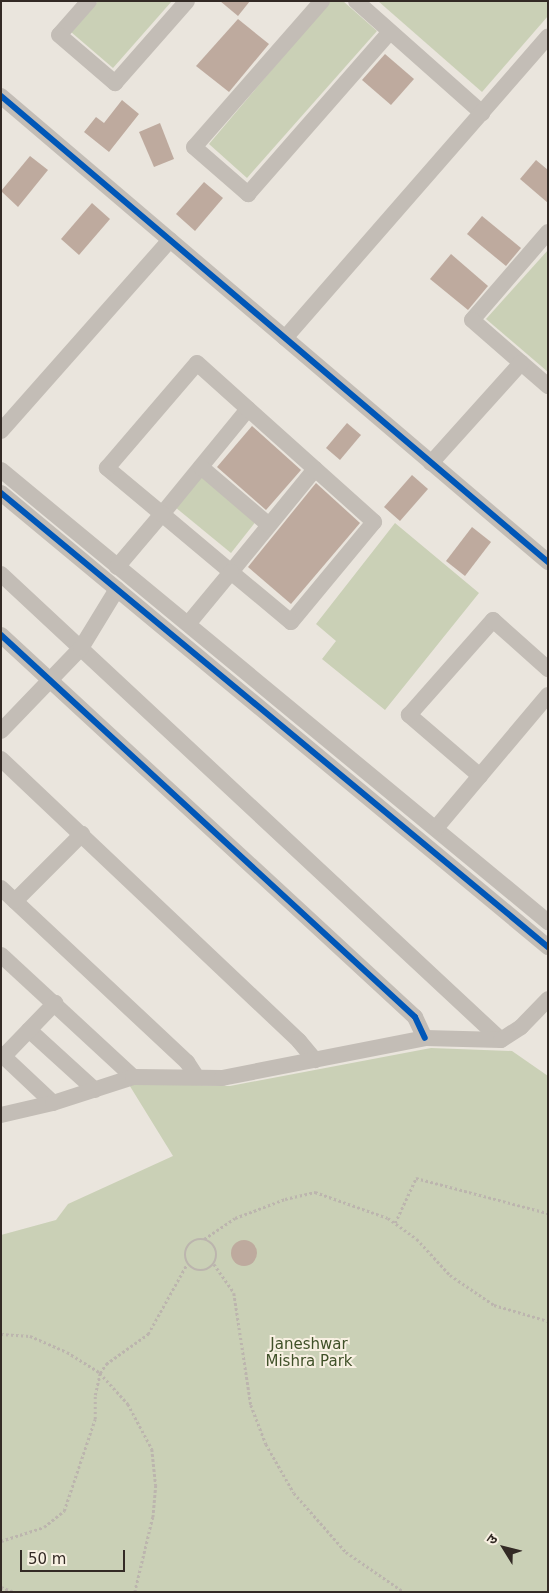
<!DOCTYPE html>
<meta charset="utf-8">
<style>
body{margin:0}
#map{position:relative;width:549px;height:1593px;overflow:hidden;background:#eae5dd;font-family:"DejaVu Sans","Noto Sans Devanagari",sans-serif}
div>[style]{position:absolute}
.green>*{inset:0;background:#cad0b6}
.building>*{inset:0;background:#beaa9e}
.round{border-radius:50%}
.path>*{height:2.5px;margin-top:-1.25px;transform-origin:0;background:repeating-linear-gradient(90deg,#bcb5ae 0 2.5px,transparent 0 5px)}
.path>.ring{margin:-1.25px;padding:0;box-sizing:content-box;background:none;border:2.5px solid #bcb5ae;border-radius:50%}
.minor>*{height:16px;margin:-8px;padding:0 8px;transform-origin:8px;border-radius:8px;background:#c3bdb6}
.cycleway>*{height:6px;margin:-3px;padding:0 3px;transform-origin:3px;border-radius:3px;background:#0057b8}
span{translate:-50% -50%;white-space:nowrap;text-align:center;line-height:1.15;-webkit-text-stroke:4px #f8f0e2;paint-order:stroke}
.park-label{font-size:15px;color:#405129}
.frame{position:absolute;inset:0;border:2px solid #332a25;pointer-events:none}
.north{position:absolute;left:479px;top:1523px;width:50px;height:50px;-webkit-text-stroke:4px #f8f0e2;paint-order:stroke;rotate:306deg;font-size:14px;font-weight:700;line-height:20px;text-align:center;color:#332a25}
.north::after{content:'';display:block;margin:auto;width:18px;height:22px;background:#332a25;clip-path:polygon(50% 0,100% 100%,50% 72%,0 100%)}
.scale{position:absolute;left:20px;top:1550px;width:105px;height:22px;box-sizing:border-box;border:2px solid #332a25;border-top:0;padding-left:6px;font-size:15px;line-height:18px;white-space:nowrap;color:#332a25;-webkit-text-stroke:4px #f8f0e2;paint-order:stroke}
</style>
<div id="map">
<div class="green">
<i style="clip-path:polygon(98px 1px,172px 1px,113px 68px,71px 32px)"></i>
<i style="clip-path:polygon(330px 1px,343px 1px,377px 31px,247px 178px,209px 144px)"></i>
<i style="clip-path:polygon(378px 1px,548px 1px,548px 16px,482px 92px)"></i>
<i style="clip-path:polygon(548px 250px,548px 372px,486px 319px)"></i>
<i style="clip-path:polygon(203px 474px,257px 520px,231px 553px,175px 507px)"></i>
<i style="clip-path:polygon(395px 523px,479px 593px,385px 710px,322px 659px,336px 641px,316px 624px)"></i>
<i style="clip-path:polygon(431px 1048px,512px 1051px,548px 1076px,548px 1592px,1px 1592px,1px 1235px,56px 1220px,68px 1204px,173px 1156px,128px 1083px,230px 1086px)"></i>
</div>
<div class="building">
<i style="clip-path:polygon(220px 1px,250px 1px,238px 16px)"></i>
<i style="clip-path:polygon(238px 19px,269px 44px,229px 92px,196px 66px)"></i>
<i style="clip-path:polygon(385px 54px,414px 79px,391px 105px,362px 80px)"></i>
<i style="clip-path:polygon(122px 100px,139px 114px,109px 152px,84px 132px,96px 117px,104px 123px)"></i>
<i style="clip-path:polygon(160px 123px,174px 159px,154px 167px,139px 132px)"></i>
<i style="clip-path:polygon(30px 156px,48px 170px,18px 207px,1px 191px)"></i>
<i style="clip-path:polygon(536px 160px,548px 170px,548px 203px,520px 179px)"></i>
<i style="clip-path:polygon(204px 182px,223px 198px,195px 231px,176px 214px)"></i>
<i style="clip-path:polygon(92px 203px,110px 219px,79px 255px,61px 239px)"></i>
<i style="clip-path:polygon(482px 216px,521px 248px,506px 266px,467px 234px)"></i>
<i style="clip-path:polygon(451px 254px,488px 286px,468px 310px,430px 279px)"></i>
<i style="clip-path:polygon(347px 423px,361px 435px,340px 460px,326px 448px)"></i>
<i style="clip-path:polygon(252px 426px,301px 470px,266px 510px,217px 467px)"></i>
<i style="clip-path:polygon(412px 475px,428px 489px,400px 521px,384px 507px)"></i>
<i style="clip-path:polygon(316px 483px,360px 523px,291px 604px,248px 567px)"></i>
<i style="clip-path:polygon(472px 527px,491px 542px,465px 576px,446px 561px)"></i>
<i class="round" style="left:231px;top:1240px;width:26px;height:26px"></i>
</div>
<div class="path">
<i style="left:395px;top:1223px;width:50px;rotate:-65deg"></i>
<i style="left:416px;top:1178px;width:137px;rotate:14.9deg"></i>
<i class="ring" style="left:185px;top:1239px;width:29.5px;height:29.5px"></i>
<i style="left:204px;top:1239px;width:37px;rotate:-34deg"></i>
<i style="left:235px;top:1218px;width:53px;rotate:-20.8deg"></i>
<i style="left:285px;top:1199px;width:31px;rotate:-13deg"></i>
<i style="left:315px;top:1192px;width:77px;rotate:19.6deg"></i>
<i style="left:388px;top:1218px;width:36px;rotate:36deg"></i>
<i style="left:417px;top:1239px;width:49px;rotate:47.5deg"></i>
<i style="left:450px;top:1275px;width:53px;rotate:34.3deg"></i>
<i style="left:494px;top:1305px;width:56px;rotate:16.5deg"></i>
<i style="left:214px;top:1264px;width:35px;rotate:55deg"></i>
<i style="left:234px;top:1293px;width:113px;rotate:81.4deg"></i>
<i style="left:251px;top:1405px;width:42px;rotate:69deg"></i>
<i style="left:266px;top:1444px;width:56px;rotate:60.3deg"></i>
<i style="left:294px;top:1493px;width:79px;rotate:48.6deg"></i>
<i style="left:346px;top:1552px;width:70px;rotate:34.6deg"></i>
<i style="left:1px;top:1334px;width:29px;rotate:4deg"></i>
<i style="left:30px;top:1336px;width:40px;rotate:23.4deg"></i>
<i style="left:67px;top:1352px;width:39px;rotate:32deg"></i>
<i style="left:100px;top:1373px;width:42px;rotate:47.9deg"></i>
<i style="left:128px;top:1404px;width:51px;rotate:61.9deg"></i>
<i style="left:152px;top:1449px;width:36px;rotate:84deg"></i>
<i style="left:156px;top:1485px;width:32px;rotate:95deg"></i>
<i style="left:153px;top:1517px;width:77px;rotate:103.5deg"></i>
<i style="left:1px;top:1541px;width:45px;rotate:-18deg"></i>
<i style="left:44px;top:1527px;width:26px;rotate:-39deg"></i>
<i style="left:64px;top:1511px;width:97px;rotate:-71.4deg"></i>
<i style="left:95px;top:1419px;width:24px;rotate:-90deg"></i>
<i style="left:95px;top:1395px;width:23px;rotate:-77deg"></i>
<i style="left:100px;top:1373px;width:11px;rotate:-56deg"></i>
<i style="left:106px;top:1364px;width:52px;rotate:-35.5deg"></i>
<i style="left:148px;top:1334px;width:80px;rotate:-60.9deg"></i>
<i style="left:1px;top:1587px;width:14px;rotate:21deg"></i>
</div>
<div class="minor">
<i style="left:89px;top:1px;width:45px;rotate:131.4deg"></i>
<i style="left:59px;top:35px;width:74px;rotate:40.6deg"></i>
<i style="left:115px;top:83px;width:109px;rotate:-48.7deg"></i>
<i style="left:322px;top:1px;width:194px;rotate:131.2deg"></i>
<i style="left:194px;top:147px;width:72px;rotate:41deg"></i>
<i style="left:248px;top:194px;width:215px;rotate:-48.8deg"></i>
<i style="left:356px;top:1px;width:169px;rotate:41.6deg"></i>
<i style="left:1px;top:96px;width:719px;rotate:40.43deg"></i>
<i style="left:548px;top:232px;width:116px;rotate:130.8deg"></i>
<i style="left:472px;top:320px;width:101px;rotate:41deg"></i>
<i style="left:285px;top:338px;width:400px;rotate:-48.9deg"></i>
<i style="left:248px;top:409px;width:136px;rotate:129.3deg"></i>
<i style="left:162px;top:514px;width:90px;rotate:40deg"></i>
<i style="left:231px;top:572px;width:133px;rotate:-50.8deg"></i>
<i style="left:1px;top:431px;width:255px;rotate:-48.5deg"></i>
<i style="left:431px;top:463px;width:135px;rotate:-48deg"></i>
<i style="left:201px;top:467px;width:89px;rotate:40.5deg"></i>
<i style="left:1px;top:470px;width:710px;rotate:39.57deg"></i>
<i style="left:1px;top:493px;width:711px;rotate:39.69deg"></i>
<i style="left:117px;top:567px;width:70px;rotate:-49.7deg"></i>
<i style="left:162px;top:514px;width:72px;rotate:-140.1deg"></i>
<i style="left:107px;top:468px;width:138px;rotate:-49.4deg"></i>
<i style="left:197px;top:363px;width:238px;rotate:41.9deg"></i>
<i style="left:374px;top:522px;width:130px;rotate:129.7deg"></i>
<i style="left:291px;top:622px;width:78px;rotate:-140.2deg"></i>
<i style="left:231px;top:572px;width:67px;rotate:129.6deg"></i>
<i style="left:1px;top:574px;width:683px;rotate:42.98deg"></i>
<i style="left:1px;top:635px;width:563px;rotate:42.7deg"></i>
<i style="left:415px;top:1017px;width:23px;rotate:65deg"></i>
<i style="left:1px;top:731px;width:115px;rotate:-46.1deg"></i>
<i style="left:81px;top:648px;width:69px;rotate:-58.6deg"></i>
<i style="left:1px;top:759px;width:410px;rotate:43.4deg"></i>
<i style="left:299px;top:1041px;width:25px;rotate:50deg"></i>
<i style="left:480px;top:776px;width:94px;rotate:-139.3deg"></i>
<i style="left:409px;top:715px;width:127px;rotate:-48.5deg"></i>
<i style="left:493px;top:620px;width:74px;rotate:41.7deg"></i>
<i style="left:436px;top:828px;width:174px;rotate:-49.9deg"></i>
<i style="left:1px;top:888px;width:255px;rotate:43.1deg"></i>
<i style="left:187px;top:1062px;width:17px;rotate:57deg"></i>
<i style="left:15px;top:901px;width:95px;rotate:-45deg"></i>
<i style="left:1px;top:955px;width:180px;rotate:42.7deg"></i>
<i style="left:29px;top:1030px;width:89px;rotate:42.3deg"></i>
<i style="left:1px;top:1054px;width:71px;rotate:43.3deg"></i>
<i style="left:4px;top:1056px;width:74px;rotate:-46.1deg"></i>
<i style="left:1px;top:1115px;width:53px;rotate:-13deg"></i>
<i style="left:53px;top:1103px;width:84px;rotate:-18deg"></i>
<i style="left:133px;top:1077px;width:89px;rotate:0.6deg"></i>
<i style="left:222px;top:1078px;width:207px;rotate:-11.1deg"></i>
<i style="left:425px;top:1038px;width:76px;rotate:1.5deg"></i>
<i style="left:501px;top:1040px;width:24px;rotate:-33deg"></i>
<i style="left:521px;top:1027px;width:39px;rotate:-46deg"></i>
</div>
<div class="cycleway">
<i style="left:1px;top:96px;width:719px;rotate:40.43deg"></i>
<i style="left:1px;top:493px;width:711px;rotate:39.69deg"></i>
<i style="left:1px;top:635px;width:563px;rotate:42.7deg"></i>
<i style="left:415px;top:1017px;width:23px;rotate:65deg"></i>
</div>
<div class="park-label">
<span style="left:309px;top:1353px">Janeshwar<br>Mishra Park</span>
</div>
<div class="frame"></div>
<div class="north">उ</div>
<div class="scale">50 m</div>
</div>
